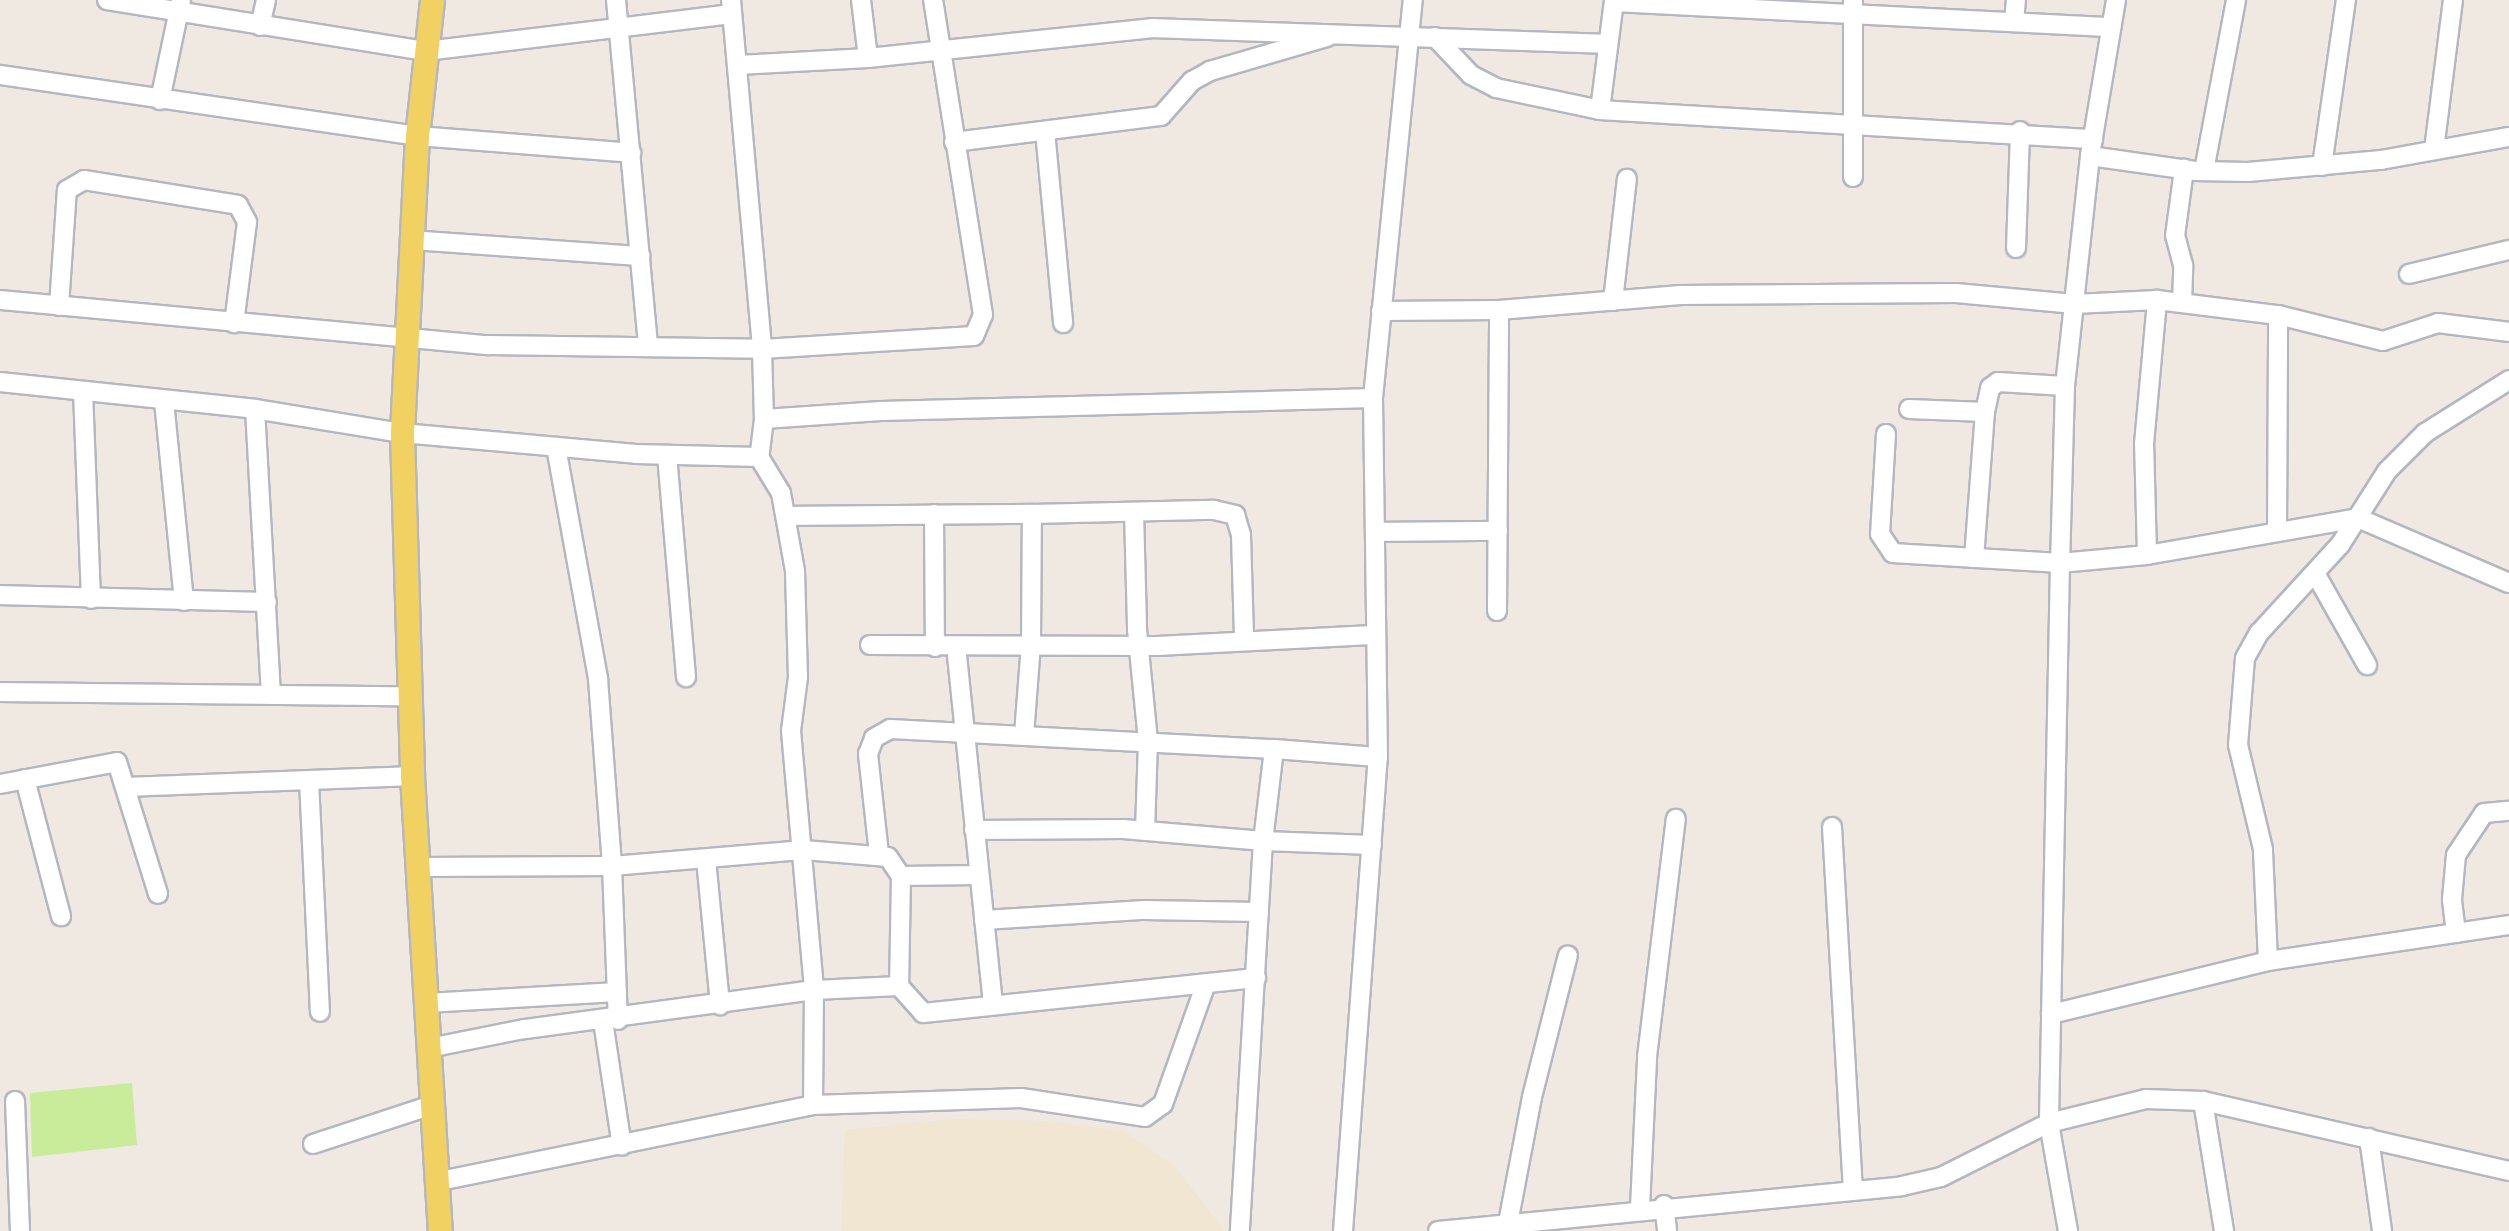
<!DOCTYPE html>
<style>
body{margin:0}
#map{position:relative;width:2509px;height:1231px;overflow:hidden;background:#efe9e1;font-family:"DM Sans",sans-serif}
div>[style]{position:absolute}
.education>*{inset:0;background:#f0e6d1}
.pitch>*{inset:0;background:#c9ec9a}
.roads{filter:drop-shadow(2px 0 #b4b7c1) drop-shadow(-2px 0 #b4b7c1) drop-shadow(0 2px #b4b7c1) drop-shadow(0 -2px #b4b7c1)}
.minor>*{height:18px;margin:-9px;padding:0 9px;transform-origin:9px;border-radius:9px;background:#fff}
.major>*{height:23px;margin:-11.5px;padding:0 11.5px;transform-origin:11.5px;border-radius:11.5px;background:#f2d163}
span{translate:-50% -50%;white-space:nowrap;text-align:center;line-height:1.15;-webkit-text-stroke:7px #fff;paint-order:stroke}
</style>
<div id="map">
<div class="education">
<i style="clip-path:polygon(954px 1119px,1045px 1121px,1124px 1131px,1175px 1167px,1225px 1231px,841px 1231px,845px 1130px)"></i>
</div>
<div class="pitch">
<i style="clip-path:polygon(132px 1083px,137px 1145px,32px 1157px,30px 1093px)"></i>
</div>
<div class="roads">
<div class="minor">
<i style="left:107px;top:0;width:323px;rotate:9.1deg"></i>
<i style="left:426px;top:51px;width:308px;rotate:-6.9deg"></i>
<i style="left:616px;top:0;width:347px;rotate:84.7deg"></i>
<i style="left:731px;top:0;width:350px;rotate:84.9deg"></i>
<i style="left:762px;top:349px;width:70px;rotate:88.4deg"></i>
<i style="left:764px;top:419px;width:38px;rotate:97deg"></i>
<i style="left:861px;top:0;width:58px;rotate:83.1deg"></i>
<i style="left:2116px;top:0;width:158px;rotate:99.5deg"></i>
<i style="left:2090px;top:156px;width:231px;rotate:96.2deg"></i>
<i style="left:2065px;top:386px;width:177px;rotate:91.6deg"></i>
<i style="left:2060px;top:563px;width:87px;rotate:-5.3deg"></i>
<i style="left:2147px;top:555px;width:214px;rotate:-9.9deg"></i>
<i style="left:2358px;top:518px;width:164px;rotate:23.3deg"></i>
<i style="left:1614px;top:2px;width:498px;rotate:2.9deg"></i>
<i style="left:2014px;top:22px;width:22px;rotate:-85deg"></i>
<i style="left:260px;top:26px;width:27px;rotate:-77deg"></i>
<i style="left:1435px;top:37px;width:52px;rotate:46.5deg"></i>
<i style="left:1471px;top:75px;width:28px;rotate:27deg"></i>
<i style="left:1496px;top:88px;width:106px;rotate:11.9deg"></i>
<i style="left:1600px;top:110px;width:494px;rotate:3.4deg"></i>
<i style="left:738px;top:65px;width:130px;rotate:-3.1deg"></i>
<i style="left:868px;top:58px;width:287px;rotate:-6deg"></i>
<i style="left:1153px;top:28px;width:455px;rotate:2deg"></i>
<i style="left:0;top:75px;width:421px;rotate:8.3deg"></i>
<i style="left:417px;top:136px;width:215px;rotate:4.5deg"></i>
<i style="left:160px;top:100px;width:102px;rotate:-78.1deg"></i>
<i style="left:1600px;top:110px;width:111px;rotate:-82.7deg"></i>
<i style="left:1045px;top:131px;width:193px;rotate:84.6deg"></i>
<i style="left:954px;top:142px;width:209px;rotate:-7.2deg"></i>
<i style="left:1161px;top:116px;width:47px;rotate:-48.5deg"></i>
<i style="left:1192px;top:81px;width:21px;rotate:-29deg"></i>
<i style="left:1210px;top:71px;width:122px;rotate:-16.2deg"></i>
<i style="left:2434px;top:150px;width:151px;rotate:-82.8deg"></i>
<i style="left:2090px;top:156px;width:106px;rotate:8.1deg"></i>
<i style="left:2195px;top:171px;width:53px;rotate:1.1deg"></i>
<i style="left:2248px;top:172px;width:134px;rotate:-5.2deg"></i>
<i style="left:2381px;top:160px;width:130px;rotate:-10.2deg"></i>
<i style="left:2322px;top:166px;width:168px;rotate:-81.8deg"></i>
<i style="left:2204px;top:171px;width:174px;rotate:-79.4deg"></i>
<i style="left:1853px;top:177px;width:177px;rotate:-90deg"></i>
<i style="left:411px;top:240px;width:230px;rotate:4deg"></i>
<i style="left:2016px;top:248px;width:117px;rotate:-88deg"></i>
<i style="left:2409px;top:274px;width:103px;rotate:-13.5deg"></i>
<i style="left:0;top:300px;width:490px;rotate:5.3deg"></i>
<i style="left:488px;top:345px;width:274px;rotate:0.8deg"></i>
<i style="left:762px;top:349px;width:212px;rotate:-3.5deg"></i>
<i style="left:974px;top:336px;width:23px;rotate:-67deg"></i>
<i style="left:983px;top:315px;width:319px;rotate:-99deg"></i>
<i style="left:1613px;top:301px;width:123px;rotate:-83.5deg"></i>
<i style="left:2182px;top:303px;width:38px;rotate:-88deg"></i>
<i style="left:2183px;top:265px;width:30px;rotate:-105deg"></i>
<i style="left:2175px;top:236px;width:68px;rotate:-82.3deg"></i>
<i style="left:59px;top:306px;width:116px;rotate:-86.1deg"></i>
<i style="left:67px;top:190px;width:20px;rotate:-30deg"></i>
<i style="left:84px;top:180px;width:156px;rotate:9.2deg"></i>
<i style="left:238px;top:205px;width:19px;rotate:62deg"></i>
<i style="left:247px;top:222px;width:102px;rotate:97.3deg"></i>
<i style="left:1381px;top:311px;width:118px;rotate:-0.5deg"></i>
<i style="left:1499px;top:310px;width:182px;rotate:-4.7deg"></i>
<i style="left:1680px;top:295px;width:276px;rotate:-0.4deg"></i>
<i style="left:1956px;top:293px;width:119px;rotate:5.3deg"></i>
<i style="left:2074px;top:304px;width:83px;rotate:-2.8deg"></i>
<i style="left:2157px;top:300px;width:122px;rotate:7.1deg"></i>
<i style="left:2278px;top:315px;width:108px;rotate:13.9deg"></i>
<i style="left:2383px;top:341px;width:58px;rotate:-18.1deg"></i>
<i style="left:2438px;top:323px;width:72px;rotate:7.2deg"></i>
<i style="left:0;top:382px;width:256px;rotate:6deg"></i>
<i style="left:255px;top:409px;width:149px;rotate:9.3deg"></i>
<i style="left:402px;top:433px;width:235px;rotate:5.1deg"></i>
<i style="left:636px;top:454px;width:123px;rotate:1.4deg"></i>
<i style="left:759px;top:457px;width:42px;rotate:58.6deg"></i>
<i style="left:781px;top:493px;width:79px;rotate:79.8deg"></i>
<i style="left:795px;top:571px;width:106px;rotate:88.4deg"></i>
<i style="left:798px;top:677px;width:54px;rotate:97.4deg"></i>
<i style="left:791px;top:731px;width:260px;rotate:84.9deg"></i>
<i style="left:814px;top:990px;width:293px;rotate:172.3deg"></i>
<i style="left:524px;top:1029px;width:97px;rotate:168.7deg"></i>
<i style="left:83px;top:391px;width:208px;rotate:87.8deg"></i>
<i style="left:164px;top:401px;width:201px;rotate:84.3deg"></i>
<i style="left:255px;top:409px;width:286px;rotate:86.8deg"></i>
<i style="left:1909px;top:409px;width:76px;rotate:2.3deg"></i>
<i style="left:1985px;top:412px;width:25px;rotate:-78deg"></i>
<i style="left:1990px;top:388px;width:10px;rotate:-37deg"></i>
<i style="left:1998px;top:382px;width:67px;rotate:3.4deg"></i>
<i style="left:764px;top:419px;width:117px;rotate:-3.9deg"></i>
<i style="left:881px;top:411px;width:492px;rotate:-1.5deg"></i>
<i style="left:1886px;top:434px;width:100px;rotate:93.4deg"></i>
<i style="left:1880px;top:534px;width:23px;rotate:56deg"></i>
<i style="left:1893px;top:553px;width:167px;rotate:3.4deg"></i>
<i style="left:2060px;top:563px;width:560px;rotate:91.13deg"></i>
<i style="left:2049px;top:1123px;width:110px;rotate:80deg"></i>
<i style="left:556px;top:447px;width:236px;rotate:79.7deg"></i>
<i style="left:598px;top:679px;width:188px;rotate:85.7deg"></i>
<i style="left:612px;top:866px;width:193px;rotate:-4.8deg"></i>
<i style="left:804px;top:850px;width:84px;rotate:4.8deg"></i>
<i style="left:888px;top:857px;width:23px;rotate:56deg"></i>
<i style="left:901px;top:876px;width:110px;rotate:91deg"></i>
<i style="left:899px;top:986px;width:36px;rotate:48deg"></i>
<i style="left:923px;top:1013px;width:335px;rotate:-6deg"></i>
<i style="left:667px;top:455px;width:223px;rotate:85.1deg"></i>
<i style="left:1134px;top:512px;width:117px;rotate:88.5deg"></i>
<i style="left:1137px;top:629px;width:113px;rotate:84.4deg"></i>
<i style="left:1148px;top:741px;width:90px;rotate:91.9deg"></i>
<i style="left:934px;top:514px;width:133px;rotate:89.6deg"></i>
<i style="left:787px;top:516px;width:245px;rotate:-0.5deg"></i>
<i style="left:2277px;top:531px;width:216px;rotate:-89.7deg"></i>
<i style="left:1375px;top:532px;width:123px;rotate:-0.5deg"></i>
<i style="left:2147px;top:555px;width:111px;rotate:-91.5deg"></i>
<i style="left:2144px;top:444px;width:145px;rotate:-84.8deg"></i>
<i style="left:1974px;top:558px;width:146px;rotate:-85.7deg"></i>
<i style="left:2315px;top:573px;width:106px;rotate:60.5deg"></i>
<i style="left:0;top:595px;width:267px;rotate:1.5deg"></i>
<i style="left:1497px;top:611px;width:301px;rotate:-89.6deg"></i>
<i style="left:870px;top:645px;width:287px;rotate:0.2deg"></i>
<i style="left:1157px;top:646px;width:219px;rotate:-2.9deg"></i>
<i style="left:956px;top:646px;width:358px;rotate:84.1deg"></i>
<i style="left:0;top:692px;width:410px;rotate:0.6deg"></i>
<i style="left:1024px;top:735px;width:92px;rotate:-85.6deg"></i>
<i style="left:1031px;top:643px;width:129px;rotate:-89.6deg"></i>
<i style="left:1032px;top:514px;width:182px;rotate:-1.3deg"></i>
<i style="left:1214px;top:510px;width:22px;rotate:13deg"></i>
<i style="left:1235px;top:515px;width:21px;rotate:73deg"></i>
<i style="left:1241px;top:535px;width:104px;rotate:88.3deg"></i>
<i style="left:1274px;top:749px;width:104px;rotate:4.4deg"></i>
<i style="left:25px;top:779px;width:142px;rotate:75.3deg"></i>
<i style="left:309px;top:780px;width:232px;rotate:87.3deg"></i>
<i style="left:0;top:784px;width:119px;rotate:-10.6deg"></i>
<i style="left:117px;top:762px;width:138px;rotate:72.7deg"></i>
<i style="left:128px;top:787px;width:284px;rotate:-2.2deg"></i>
<i style="left:1832px;top:827px;width:364px;rotate:86.7deg"></i>
<i style="left:974px;top:830px;width:149px;rotate:-0.4deg"></i>
<i style="left:1123px;top:829px;width:141px;rotate:4.9deg"></i>
<i style="left:1263px;top:841px;width:391px;rotate:93.4deg"></i>
<i style="left:879px;top:854px;width:101px;rotate:-96.3deg"></i>
<i style="left:868px;top:754px;width:17px;rotate:-69deg"></i>
<i style="left:874px;top:738px;width:18px;rotate:-29deg"></i>
<i style="left:890px;top:729px;width:385px;rotate:3deg"></i>
<i style="left:1274px;top:749px;width:93px;rotate:96.8deg"></i>
<i style="left:1263px;top:841px;width:109px;rotate:2.1deg"></i>
<i style="left:706px;top:859px;width:147px;rotate:84.5deg"></i>
<i style="left:420px;top:867px;width:192px;rotate:-0.3deg"></i>
<i style="left:612px;top:866px;width:154px;rotate:87.8deg"></i>
<i style="left:901px;top:876px;width:78px;rotate:-0.7deg"></i>
<i style="left:984px;top:920px;width:161px;rotate:-3.6deg"></i>
<i style="left:1145px;top:910px;width:114px;rotate:1deg"></i>
<i style="left:2456px;top:933px;width:34px;rotate:-97deg"></i>
<i style="left:2452px;top:899px;width:44px;rotate:-84.8deg"></i>
<i style="left:2456px;top:855px;width:50px;rotate:-56.3deg"></i>
<i style="left:2484px;top:813px;width:25px;rotate:-5deg"></i>
<i style="left:2268px;top:961px;width:112px;rotate:-92.6deg"></i>
<i style="left:2263px;top:849px;width:107px;rotate:-103.5deg"></i>
<i style="left:2238px;top:745px;width:87px;rotate:-85.4deg"></i>
<i style="left:2245px;top:658px;width:29px;rotate:-61deg"></i>
<i style="left:2259px;top:633px;width:120px;rotate:-47.4deg"></i>
<i style="left:2340px;top:545px;width:88px;rotate:-57.6deg"></i>
<i style="left:2387px;top:471px;width:54px;rotate:-45deg"></i>
<i style="left:2425px;top:433px;width:99px;rotate:-32.2deg"></i>
<i style="left:427px;top:1003px;width:190px;rotate:-3.3deg"></i>
<i style="left:2051px;top:1014px;width:223px;rotate:-13.7deg"></i>
<i style="left:2268px;top:961px;width:244px;rotate:-8.5deg"></i>
<i style="left:603px;top:1021px;width:126px;rotate:81.4deg"></i>
<i style="left:15px;top:1101px;width:130px;rotate:87.8deg"></i>
<i style="left:2203px;top:1101px;width:132px;rotate:80.8deg"></i>
<i style="left:813px;top:1105px;width:115px;rotate:-89.5deg"></i>
<i style="left:814px;top:990px;width:85px;rotate:-2.7deg"></i>
<i style="left:2369px;top:1138px;width:94px;rotate:82deg"></i>
<i style="left:313px;top:1144px;width:125px;rotate:-18.1deg"></i>
<i style="left:435px;top:1182px;width:386px;rotate:-11.5deg"></i>
<i style="left:813px;top:1105px;width:208px;rotate:-1.9deg"></i>
<i style="left:1021px;top:1098px;width:125px;rotate:8.7deg"></i>
<i style="left:1145px;top:1117px;width:22px;rotate:-36deg"></i>
<i style="left:1163px;top:1104px;width:128px;rotate:-70.4deg"></i>
<i style="left:1664px;top:1205px;width:26px;rotate:83deg"></i>
<i style="left:1640px;top:1208px;width:151px;rotate:-87.3deg"></i>
<i style="left:1647px;top:1057px;width:240px;rotate:-83.1deg"></i>
<i style="left:1508px;top:1223px;width:128px;rotate:-79.2deg"></i>
<i style="left:1532px;top:1097px;width:146px;rotate:-75.8deg"></i>
<i style="left:1343px;top:1231px;width:475px;rotate:-85.8deg"></i>
<i style="left:1378px;top:757px;width:359px;rotate:-90.8deg"></i>
<i style="left:1373px;top:398px;width:400px;rotate:-84.3deg"></i>
<i style="left:1438px;top:1231px;width:466px;rotate:-5.5deg"></i>
<i style="left:1902px;top:1186px;width:40px;rotate:-13deg"></i>
<i style="left:1941px;top:1177px;width:121px;rotate:-26.6deg"></i>
<i style="left:2049px;top:1123px;width:100px;rotate:-13.9deg"></i>
<i style="left:2146px;top:1099px;width:57px;rotate:2deg"></i>
<i style="left:2203px;top:1101px;width:314px;rotate:12.9deg"></i>
</div>
<div class="major">
<i style="left:432px;top:0;width:137px;rotate:96.3deg"></i>
<i style="left:417px;top:136px;width:297px;rotate:92.9deg"></i>
<i style="left:402px;top:433px;width:343px;rotate:88.3deg"></i>
<i style="left:412px;top:776px;width:456px;rotate:86.5deg"></i>
</div>
</div>
</div>
